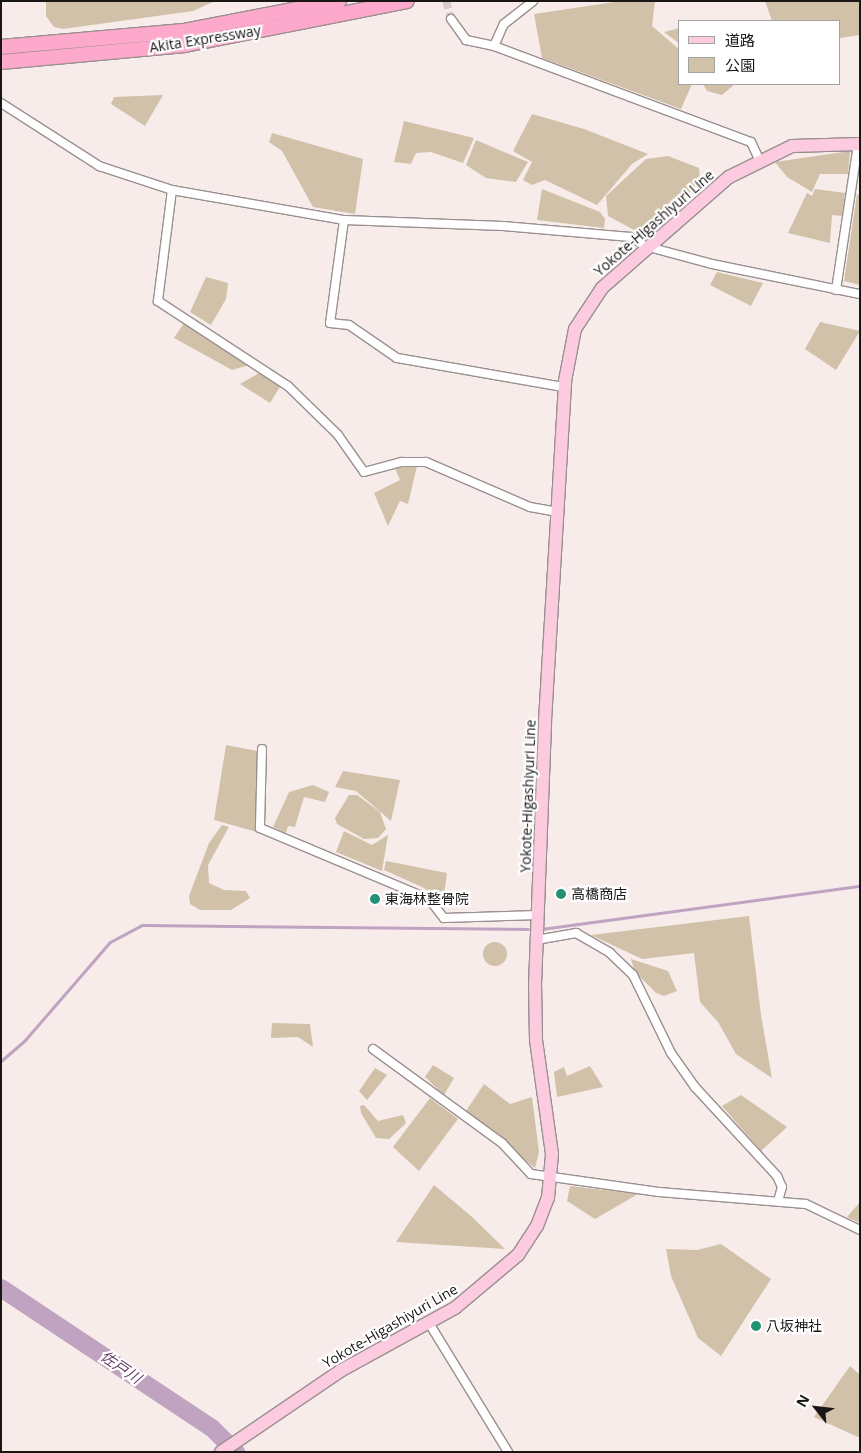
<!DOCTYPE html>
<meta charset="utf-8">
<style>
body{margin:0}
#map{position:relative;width:861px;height:1453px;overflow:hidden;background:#f8eceb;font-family:"Open Sans","Noto Sans JP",sans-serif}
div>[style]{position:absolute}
.green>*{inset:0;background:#d0c1a8}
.round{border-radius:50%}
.stream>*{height:3px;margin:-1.5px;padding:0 1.5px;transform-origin:1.5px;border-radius:1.5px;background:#bfa3c1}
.river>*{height:18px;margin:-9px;padding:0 9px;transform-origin:9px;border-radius:9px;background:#bfa3c1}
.street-tunnel>*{height:8px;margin-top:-4px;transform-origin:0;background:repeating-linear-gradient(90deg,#d7cccb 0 8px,transparent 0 12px)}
.roads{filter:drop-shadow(1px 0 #9a8f8f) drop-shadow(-1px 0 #9a8f8f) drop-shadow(0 1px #9a8f8f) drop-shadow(0 -1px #9a8f8f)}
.street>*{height:8px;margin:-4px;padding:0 4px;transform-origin:4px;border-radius:4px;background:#fff}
.primary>*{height:12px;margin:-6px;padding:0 6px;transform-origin:6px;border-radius:6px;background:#fdcbe0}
.highway>*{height:14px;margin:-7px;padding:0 7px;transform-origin:7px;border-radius:7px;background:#fca9cc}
.dots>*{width:14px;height:14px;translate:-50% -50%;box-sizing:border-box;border:2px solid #fff;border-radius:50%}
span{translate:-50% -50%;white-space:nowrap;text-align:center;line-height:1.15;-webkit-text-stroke:4.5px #fff;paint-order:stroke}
.street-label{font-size:14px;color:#1a1616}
.poi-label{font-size:14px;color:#1a1616}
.left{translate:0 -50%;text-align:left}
.water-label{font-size:15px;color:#633d67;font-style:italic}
.frame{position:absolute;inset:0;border:2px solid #1a1616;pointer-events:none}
.legend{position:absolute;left:678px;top:20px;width:162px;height:65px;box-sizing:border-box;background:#fff;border:1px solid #a3a2a2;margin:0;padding:6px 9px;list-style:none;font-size:15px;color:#1a1616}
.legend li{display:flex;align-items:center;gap:10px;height:25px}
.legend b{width:25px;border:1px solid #a3a2a2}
.north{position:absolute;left:791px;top:1383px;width:50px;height:50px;-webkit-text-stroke:4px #fff;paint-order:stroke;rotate:299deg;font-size:14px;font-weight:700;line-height:20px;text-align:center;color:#1a1616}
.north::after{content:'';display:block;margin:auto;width:18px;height:22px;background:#1a1616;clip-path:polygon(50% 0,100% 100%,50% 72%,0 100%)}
</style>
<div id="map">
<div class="green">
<i style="clip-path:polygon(46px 1px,215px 1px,193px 11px,63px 29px,54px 27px,46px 16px)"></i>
<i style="clip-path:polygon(621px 1px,655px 1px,652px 26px,680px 50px,680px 84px,692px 84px,681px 109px,542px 58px,534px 14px)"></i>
<i style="clip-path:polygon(765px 1px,860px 1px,860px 35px,840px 38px,840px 21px,772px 21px)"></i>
<i style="clip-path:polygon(680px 28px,680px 44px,664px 32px)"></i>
<i style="clip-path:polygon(703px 84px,735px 84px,722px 95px,707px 91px)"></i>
<i style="clip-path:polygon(163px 95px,145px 126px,111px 104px,114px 97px)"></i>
<i style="clip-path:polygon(532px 114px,584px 129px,648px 154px,632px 164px,597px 205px,545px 180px,532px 185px,523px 180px,532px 162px,513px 151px)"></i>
<i style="clip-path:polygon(404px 121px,474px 138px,463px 163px,431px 152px,416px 153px,411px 164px,394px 162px)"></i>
<i style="clip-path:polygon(272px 133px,363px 159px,355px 214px,313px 207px,282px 151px,269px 142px)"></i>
<i style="clip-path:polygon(476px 140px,528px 162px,516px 182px,486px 178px,466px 165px)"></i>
<i style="clip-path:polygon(850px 151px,848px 174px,820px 174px,812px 192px,787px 177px,775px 162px)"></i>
<i style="clip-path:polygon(668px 156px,699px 168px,700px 181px,680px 203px,648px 231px,636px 231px,608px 216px,606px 196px,646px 159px)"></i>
<i style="clip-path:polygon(542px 189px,600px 212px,605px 219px,604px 228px,537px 220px)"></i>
<i style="clip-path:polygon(815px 189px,845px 193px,842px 216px,832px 215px,830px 243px,788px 233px,807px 193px,812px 196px)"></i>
<i style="clip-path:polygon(857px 194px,860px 195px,860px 285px,844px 281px)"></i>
<i style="clip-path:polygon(717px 272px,763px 283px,751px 306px,710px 285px)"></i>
<i style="clip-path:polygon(206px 277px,228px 283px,226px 299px,211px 325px,190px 312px)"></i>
<i style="clip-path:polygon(820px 322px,860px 331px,836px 370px,805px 349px)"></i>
<i style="clip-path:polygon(184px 323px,250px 365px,232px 370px,174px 338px)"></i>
<i style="clip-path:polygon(259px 373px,281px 385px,270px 403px,240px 384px)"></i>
<i style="clip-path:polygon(417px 466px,408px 504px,400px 501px,388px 526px,374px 493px,400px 480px,395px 468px)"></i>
<i style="clip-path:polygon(226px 745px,257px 751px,257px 832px,214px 820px)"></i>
<i style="clip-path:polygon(343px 771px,400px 780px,391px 821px,356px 791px,335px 787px)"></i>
<i style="clip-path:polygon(313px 785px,329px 792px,325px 802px,304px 797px,295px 827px,288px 826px,286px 833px,273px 827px,289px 792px)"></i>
<i style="clip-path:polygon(349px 795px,357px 795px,380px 812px,386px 829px,378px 838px,364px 839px,337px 824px,335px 818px)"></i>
<i style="clip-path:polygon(222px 825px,229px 827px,208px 865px,209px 883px,224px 890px,246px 891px,250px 898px,231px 910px,200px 910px,190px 904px,189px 896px,209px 843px)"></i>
<i style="clip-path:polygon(344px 831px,372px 845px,388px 835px,382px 871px,336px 852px)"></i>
<i style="clip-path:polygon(386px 861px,447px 873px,443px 902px,424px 888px,384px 870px)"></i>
<i style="clip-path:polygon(749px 916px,761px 1015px,772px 1078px,736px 1054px,718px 1022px,700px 1002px,694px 953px,642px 959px,591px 935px)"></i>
<i class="round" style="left:483px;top:942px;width:24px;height:24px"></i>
<i style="clip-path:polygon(631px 959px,668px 971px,677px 991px,664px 996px,656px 993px,635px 972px)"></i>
<i style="clip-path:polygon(272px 1023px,310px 1024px,313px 1047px,298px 1037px,271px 1038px)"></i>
<i style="clip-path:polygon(433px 1065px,454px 1078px,444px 1095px,425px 1077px)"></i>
<i style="clip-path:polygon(590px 1066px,603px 1087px,557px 1097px,554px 1072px,564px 1067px,567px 1076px)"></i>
<i style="clip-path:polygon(375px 1068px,387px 1075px,367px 1100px,359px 1091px)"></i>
<i style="clip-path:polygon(484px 1084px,510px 1104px,532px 1097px,539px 1152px,535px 1168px,466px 1111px)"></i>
<i style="clip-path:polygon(741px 1095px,787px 1127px,761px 1151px,722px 1106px)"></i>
<i style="clip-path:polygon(430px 1098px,458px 1119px,419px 1171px,393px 1147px)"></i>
<i style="clip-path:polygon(364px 1105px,378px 1121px,403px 1115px,406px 1123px,389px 1139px,376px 1138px,361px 1113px,360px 1106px)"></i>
<i style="clip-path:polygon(434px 1185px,471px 1216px,505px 1249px,396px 1242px)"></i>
<i style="clip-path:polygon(570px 1186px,638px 1194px,595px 1219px,567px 1201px)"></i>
<i style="clip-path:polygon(860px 1202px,860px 1223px,847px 1217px)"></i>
<i style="clip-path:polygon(721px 1244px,771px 1279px,721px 1356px,698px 1338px,671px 1276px,666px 1249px,697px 1250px)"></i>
<i style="clip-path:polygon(850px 1366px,860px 1375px,860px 1438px,814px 1417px)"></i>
</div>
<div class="stream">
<i style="left:541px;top:929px;width:322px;rotate:-7.7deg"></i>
<i style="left:1px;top:1061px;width:32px;rotate:-41deg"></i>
<i style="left:25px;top:1040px;width:130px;rotate:-49.1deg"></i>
<i style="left:110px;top:942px;width:36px;rotate:-28deg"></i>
<i style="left:142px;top:925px;width:386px;rotate:0.6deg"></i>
</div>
<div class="river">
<i style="left:1px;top:1288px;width:253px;rotate:33.6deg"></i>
<i style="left:212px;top:1428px;width:34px;rotate:45deg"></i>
</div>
<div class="street-tunnel">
<i style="left:446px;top:1px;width:19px;rotate:74deg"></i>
</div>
<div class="roads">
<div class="street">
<i style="left:451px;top:19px;width:26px;rotate:54deg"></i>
<i style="left:466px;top:40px;width:29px;rotate:12deg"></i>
<i style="left:494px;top:46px;width:274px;rotate:20.5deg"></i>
<i style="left:751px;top:142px;width:19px;rotate:65deg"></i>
<i style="left:494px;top:46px;width:24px;rotate:-66deg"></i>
<i style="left:504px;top:24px;width:37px;rotate:-38deg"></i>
<i style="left:1px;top:103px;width:117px;rotate:32.7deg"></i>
<i style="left:99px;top:166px;width:77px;rotate:18.2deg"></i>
<i style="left:172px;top:190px;width:175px;rotate:9.9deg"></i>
<i style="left:344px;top:220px;width:159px;rotate:2.2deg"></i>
<i style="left:503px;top:226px;width:128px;rotate:4.9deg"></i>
<i style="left:631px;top:237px;width:17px;rotate:33deg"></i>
<i style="left:645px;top:246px;width:69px;rotate:15deg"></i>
<i style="left:712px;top:264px;width:151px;rotate:11.5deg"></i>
<i style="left:172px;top:190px;width:112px;rotate:97.2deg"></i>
<i style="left:158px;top:301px;width:155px;rotate:33.2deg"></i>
<i style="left:288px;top:386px;width:70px;rotate:44.4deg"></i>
<i style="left:338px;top:435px;width:45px;rotate:54.9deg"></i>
<i style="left:364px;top:472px;width:39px;rotate:-15deg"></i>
<i style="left:402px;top:462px;width:24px"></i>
<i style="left:426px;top:462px;width:113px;rotate:23.4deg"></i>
<i style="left:530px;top:507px;width:27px;rotate:10deg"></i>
<i style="left:344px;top:220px;width:104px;rotate:97.7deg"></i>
<i style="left:330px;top:323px;width:19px;rotate:6deg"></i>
<i style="left:349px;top:325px;width:58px;rotate:34.5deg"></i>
<i style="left:397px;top:358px;width:169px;rotate:9.9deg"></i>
<i style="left:836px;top:290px;width:148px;rotate:-81.4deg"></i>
<i style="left:262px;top:749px;width:79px;rotate:91.5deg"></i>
<i style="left:260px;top:828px;width:183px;rotate:22.8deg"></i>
<i style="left:429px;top:899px;width:24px;rotate:52deg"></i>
<i style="left:444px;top:918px;width:94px;rotate:-1.8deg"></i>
<i style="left:536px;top:940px;width:41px;rotate:-9.9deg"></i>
<i style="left:576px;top:933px;width:39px;rotate:30deg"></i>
<i style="left:610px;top:953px;width:32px;rotate:44deg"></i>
<i style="left:633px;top:975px;width:87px;rotate:64deg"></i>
<i style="left:671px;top:1053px;width:42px;rotate:54.8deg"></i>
<i style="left:695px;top:1087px;width:121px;rotate:47.3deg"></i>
<i style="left:777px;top:1176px;width:12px;rotate:66deg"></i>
<i style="left:782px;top:1187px;width:15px;rotate:106deg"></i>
<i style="left:373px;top:1049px;width:160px;rotate:36.1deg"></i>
<i style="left:502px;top:1143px;width:42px;rotate:46.9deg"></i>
<i style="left:531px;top:1174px;width:129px;rotate:8deg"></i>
<i style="left:659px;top:1192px;width:147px;rotate:4.7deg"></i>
<i style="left:806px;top:1204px;width:60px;rotate:25.7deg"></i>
<i style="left:429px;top:1323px;width:151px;rotate:58.5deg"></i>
</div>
<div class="primary">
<i style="left:221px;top:1452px;width:144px;rotate:-34.2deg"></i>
<i style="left:340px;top:1371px;width:131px;rotate:-28.7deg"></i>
<i style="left:455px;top:1308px;width:82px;rotate:-40.1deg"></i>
<i style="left:518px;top:1255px;width:35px;rotate:-57deg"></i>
<i style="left:537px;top:1226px;width:30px;rotate:-69deg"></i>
<i style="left:548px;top:1198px;width:44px;rotate:-84.8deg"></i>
<i style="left:552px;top:1154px;width:115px;rotate:-98deg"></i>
<i style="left:536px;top:1040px;width:55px;rotate:-91deg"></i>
<i style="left:535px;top:985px;width:264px;rotate:-87.8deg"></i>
<i style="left:545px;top:721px;width:341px;rotate:-86.6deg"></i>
<i style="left:565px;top:381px;width:53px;rotate:-79.1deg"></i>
<i style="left:575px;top:329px;width:49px;rotate:-56.6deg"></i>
<i style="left:602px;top:288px;width:169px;rotate:-41.2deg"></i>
<i style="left:729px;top:177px;width:70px;rotate:-26.2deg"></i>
<i style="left:792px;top:146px;width:68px;rotate:-1.7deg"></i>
</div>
<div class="highway">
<i style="left:1px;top:47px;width:183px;rotate:-5deg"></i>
<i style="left:183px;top:31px;width:159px;rotate:-10.9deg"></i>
<i style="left:1px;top:62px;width:185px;rotate:-5.3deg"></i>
<i style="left:185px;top:45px;width:226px;rotate:-11.2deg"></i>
</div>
</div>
<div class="dots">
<i style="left:561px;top:894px;background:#239273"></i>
<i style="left:375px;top:899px;background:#239273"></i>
<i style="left:756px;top:1326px;background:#239273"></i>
</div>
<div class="street-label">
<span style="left:205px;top:39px;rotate:-9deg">Akita Expressway</span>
<span style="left:654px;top:223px;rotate:-41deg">Yokote-Higashiyuri Line</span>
<span style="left:528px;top:796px;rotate:-88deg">Yokote-Higashiyuri Line</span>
<span style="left:390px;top:1326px;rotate:-30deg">Yokote-Higashiyuri Line</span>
</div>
<div class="poi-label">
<span class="left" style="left:571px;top:894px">高橋商店</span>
<span class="left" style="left:385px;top:899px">東海林整骨院</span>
<span class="left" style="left:766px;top:1326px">八坂神社</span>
</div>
<div class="water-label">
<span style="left:121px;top:1367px;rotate:34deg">佐戸川</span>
</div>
<div class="frame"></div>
<ul class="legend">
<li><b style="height:6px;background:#fdcbe0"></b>道路</li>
<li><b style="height:14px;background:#d0c1a8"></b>公園</li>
</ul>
<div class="north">N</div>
</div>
